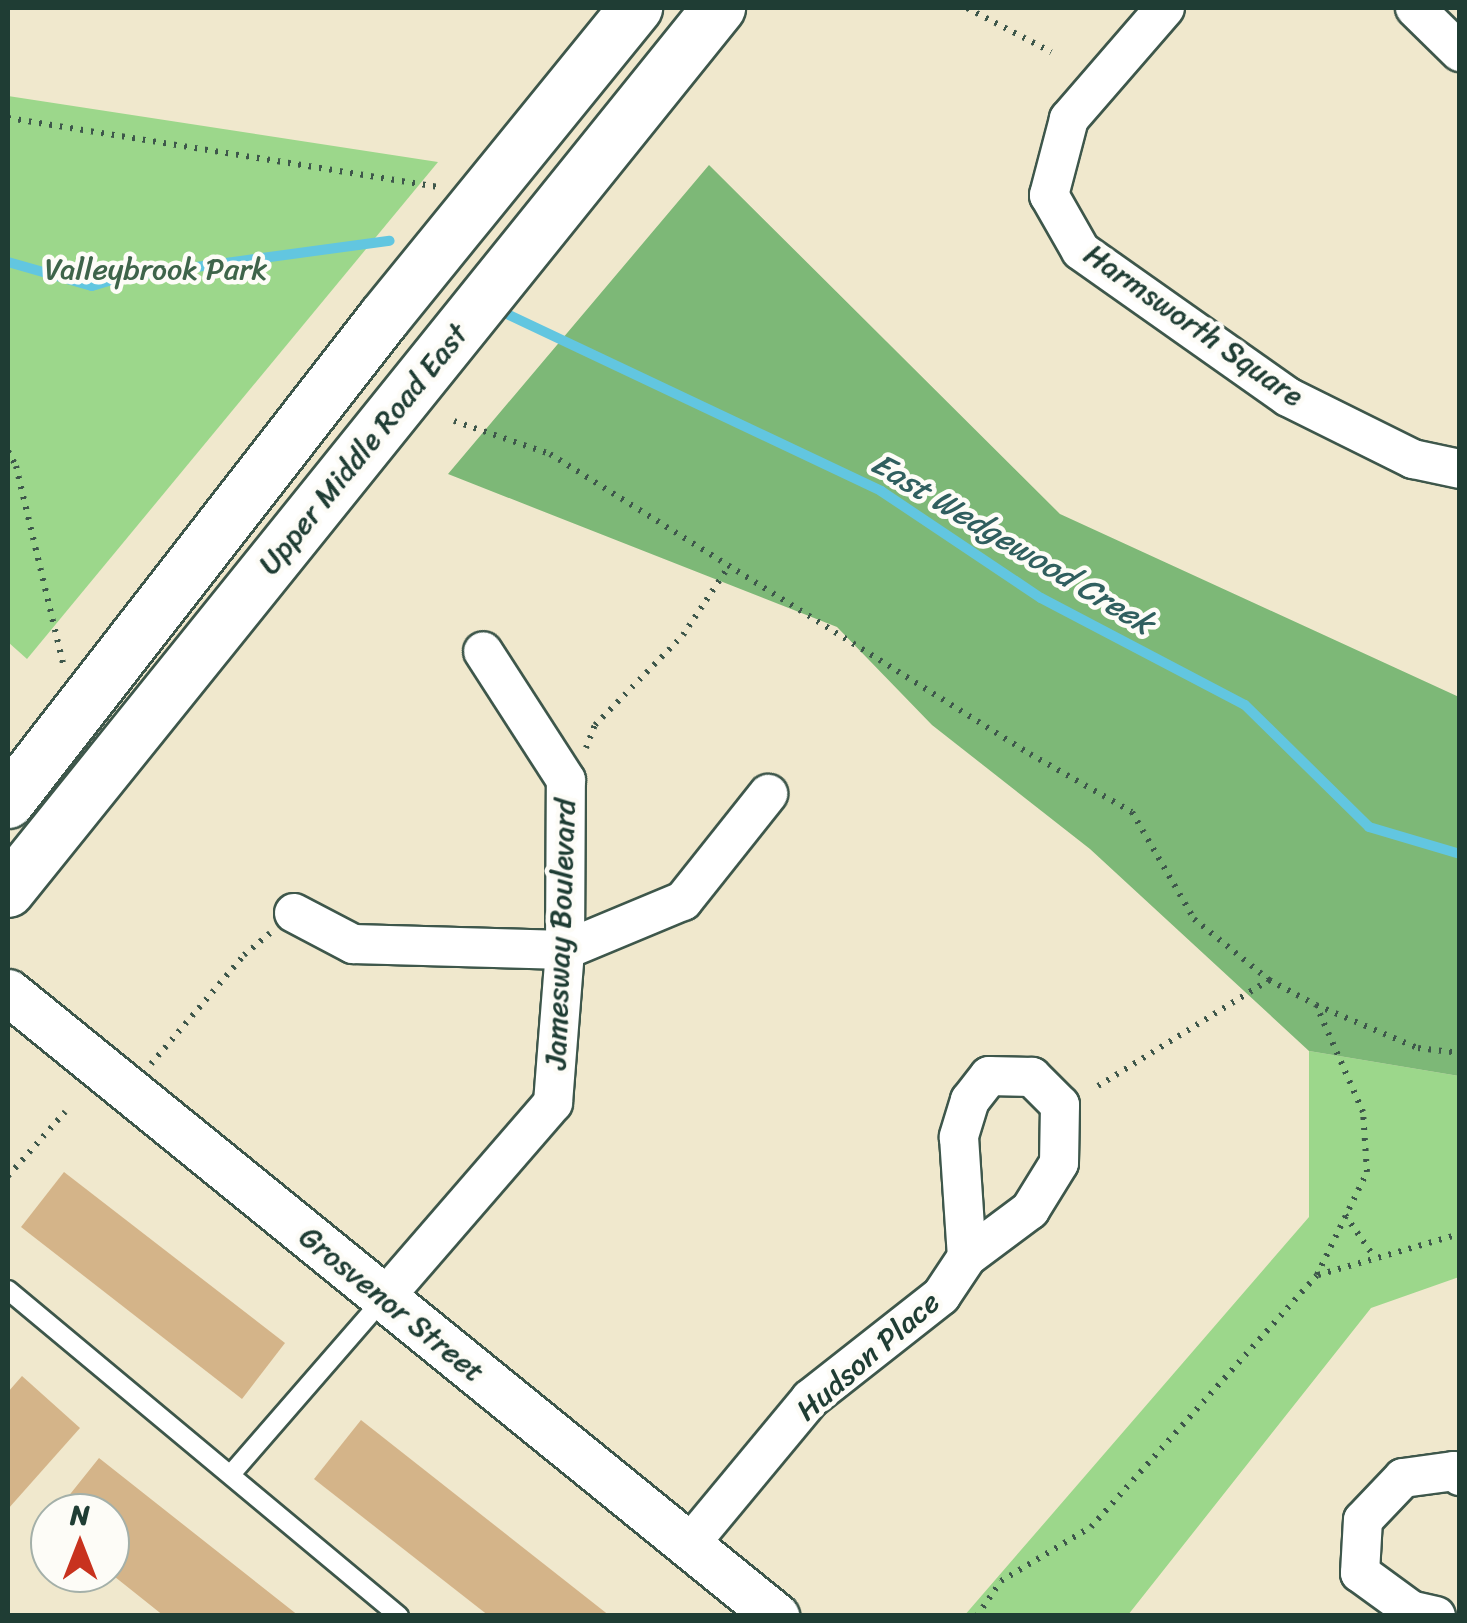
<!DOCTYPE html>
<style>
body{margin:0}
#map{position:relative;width:1467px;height:1623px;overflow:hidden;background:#f0e8cd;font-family:Sriracha,sans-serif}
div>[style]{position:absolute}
.green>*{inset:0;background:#9cd78b}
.forest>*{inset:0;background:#7db877}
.stream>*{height:10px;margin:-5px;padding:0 5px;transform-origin:5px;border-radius:5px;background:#62c6e0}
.building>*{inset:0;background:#d4b489}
.path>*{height:6px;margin-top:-3px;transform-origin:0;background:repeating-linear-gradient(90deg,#3e574b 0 2.5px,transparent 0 10.5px)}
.roads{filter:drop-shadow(2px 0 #3e574b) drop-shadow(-2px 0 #3e574b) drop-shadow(0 2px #3e574b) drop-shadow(0 -2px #3e574b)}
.service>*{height:18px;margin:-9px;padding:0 9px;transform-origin:9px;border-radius:9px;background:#fff}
.minor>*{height:38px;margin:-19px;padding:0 19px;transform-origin:19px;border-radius:19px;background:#fff}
.tertiary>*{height:45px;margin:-22.5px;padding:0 22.5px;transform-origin:22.5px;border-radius:22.5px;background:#fff}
.secondary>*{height:52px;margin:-26px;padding:0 26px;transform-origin:26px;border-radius:26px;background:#fff}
span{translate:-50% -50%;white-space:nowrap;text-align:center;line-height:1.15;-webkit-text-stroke:9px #fdfcf7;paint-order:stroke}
.park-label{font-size:30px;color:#3e644a}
.street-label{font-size:30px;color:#1f3d34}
.water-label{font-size:32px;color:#305f5f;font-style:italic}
.frame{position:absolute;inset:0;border:10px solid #1f3d34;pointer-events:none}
.north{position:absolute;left:30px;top:1493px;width:100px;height:100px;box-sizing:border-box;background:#fdfcf7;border:2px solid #a4b0a9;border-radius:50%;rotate:0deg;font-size:28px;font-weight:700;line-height:40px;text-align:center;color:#1f3d34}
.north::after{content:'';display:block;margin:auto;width:35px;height:45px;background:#c8321e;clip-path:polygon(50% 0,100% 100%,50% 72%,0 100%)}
</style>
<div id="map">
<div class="green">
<i style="clip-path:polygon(8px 96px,438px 162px,27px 659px,8px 642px)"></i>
<i style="clip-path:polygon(1309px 1051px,1459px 1076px,1459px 1277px,1371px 1308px,1128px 1615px,964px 1616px,1309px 1217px)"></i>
</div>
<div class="forest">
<i style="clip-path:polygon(709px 165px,1060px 514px,1459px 697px,1459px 1076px,1309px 1051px,1090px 849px,932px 725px,837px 627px,448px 474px)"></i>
</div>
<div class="stream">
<i style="left:8px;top:262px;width:87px;rotate:15.9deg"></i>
<i style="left:92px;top:286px;width:31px;rotate:-17deg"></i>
<i style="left:122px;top:277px;width:270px;rotate:-7.7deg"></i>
<i style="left:509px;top:315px;width:412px;rotate:25.3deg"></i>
<i style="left:881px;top:491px;width:192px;rotate:33.8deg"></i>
<i style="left:1041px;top:598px;width:230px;rotate:27.7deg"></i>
<i style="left:1245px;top:705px;width:174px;rotate:44.5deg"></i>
<i style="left:1369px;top:827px;width:95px;rotate:16.5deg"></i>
</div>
<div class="building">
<i style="clip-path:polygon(64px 1172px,285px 1343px,242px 1399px,21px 1227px)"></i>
<i style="clip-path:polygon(22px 1376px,80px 1428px,8px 1509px,8px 1392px)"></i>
<i style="clip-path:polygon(361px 1420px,610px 1616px,489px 1616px,314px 1479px)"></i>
<i style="clip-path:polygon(99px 1458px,299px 1616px,164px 1616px,110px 1573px,110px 1513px,55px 1513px)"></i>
</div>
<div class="path">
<i style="left:967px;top:8px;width:95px;rotate:27.6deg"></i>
<i style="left:8px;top:118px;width:436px;rotate:9.1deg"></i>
<i style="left:454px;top:421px;width:102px;rotate:19deg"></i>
<i style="left:550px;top:454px;width:566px;rotate:32.01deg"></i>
<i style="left:1030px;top:754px;width:117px;rotate:29.6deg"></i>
<i style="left:1132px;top:812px;width:124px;rotate:59.9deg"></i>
<i style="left:1194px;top:919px;width:97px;rotate:39.1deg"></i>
<i style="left:1269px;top:980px;width:53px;rotate:28deg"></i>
<i style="left:1316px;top:1005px;width:111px;rotate:22.9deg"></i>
<i style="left:1418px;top:1048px;width:42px;rotate:6.8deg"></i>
<i style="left:8px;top:451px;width:17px;rotate:62deg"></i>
<i style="left:16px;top:466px;width:204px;rotate:76.6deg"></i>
<i style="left:586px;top:748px;width:25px;rotate:-69deg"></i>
<i style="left:595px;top:725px;width:126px;rotate:-45.6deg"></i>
<i style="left:683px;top:635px;width:83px;rotate:-56.3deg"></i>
<i style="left:151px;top:1064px;width:143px;rotate:-49.5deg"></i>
<i style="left:244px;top:955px;width:34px;rotate:-40deg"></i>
<i style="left:1098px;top:1086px;width:201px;rotate:-31.8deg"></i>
<i style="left:8px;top:1176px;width:86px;rotate:-48.3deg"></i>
<i style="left:1345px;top:1215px;width:52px;rotate:55.1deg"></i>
<i style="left:1318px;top:1275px;width:148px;rotate:-16.1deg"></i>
<i style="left:977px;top:1616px;width:42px;rotate:-55.6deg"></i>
<i style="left:1001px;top:1581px;width:105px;rotate:-31deg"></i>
<i style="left:1091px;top:1527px;width:338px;rotate:-48.1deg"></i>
<i style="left:1317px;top:1275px;width:114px;rotate:-64.1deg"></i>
<i style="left:1367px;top:1172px;width:60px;rotate:-93.8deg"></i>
<i style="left:1363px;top:1112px;width:117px;rotate:-113.7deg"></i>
</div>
<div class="roads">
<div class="service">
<i style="left:8px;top:1290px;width:509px;rotate:39.82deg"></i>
<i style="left:232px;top:1473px;width:232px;rotate:-49deg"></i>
</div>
<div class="minor">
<i style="left:1165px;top:8px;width:147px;rotate:130.9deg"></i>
<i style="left:1069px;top:119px;width:79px;rotate:104.7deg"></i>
<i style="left:1049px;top:195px;width:64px;rotate:60.3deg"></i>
<i style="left:1081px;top:251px;width:253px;rotate:35.2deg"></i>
<i style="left:1288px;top:397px;width:140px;rotate:26.4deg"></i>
<i style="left:1413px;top:459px;width:48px;rotate:12deg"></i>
<i style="left:1415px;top:8px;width:63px;rotate:44.4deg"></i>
<i style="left:294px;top:913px;width:67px;rotate:27.7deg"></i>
<i style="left:353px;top:944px;width:212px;rotate:1.6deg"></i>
<i style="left:565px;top:950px;width:128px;rotate:-22.6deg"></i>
<i style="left:683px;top:901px;width:137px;rotate:-51.5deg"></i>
<i style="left:384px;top:1298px;width:258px;rotate:-49.1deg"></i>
<i style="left:553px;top:1103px;width:153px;rotate:-85.5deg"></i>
<i style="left:565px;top:950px;width:170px;rotate:-89.7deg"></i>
<i style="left:566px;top:780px;width:153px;rotate:-122.8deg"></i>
<i style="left:689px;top:1545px;width:190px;rotate:-50.3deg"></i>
<i style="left:810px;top:1399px;width:167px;rotate:-38.2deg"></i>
<i style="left:941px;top:1296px;width:47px;rotate:-56.3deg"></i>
<i style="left:967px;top:1257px;width:79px;rotate:-36.7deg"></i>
<i style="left:1030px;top:1210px;width:55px;rotate:-58.3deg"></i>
<i style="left:1059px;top:1163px;width:58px;rotate:-89deg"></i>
<i style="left:1060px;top:1105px;width:40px;rotate:-135deg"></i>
<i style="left:1032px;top:1077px;width:43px;rotate:-178.7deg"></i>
<i style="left:989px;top:1076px;width:31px;rotate:128deg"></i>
<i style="left:970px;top:1100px;width:39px;rotate:107deg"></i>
<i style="left:959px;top:1137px;width:120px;rotate:86.2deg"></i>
<i style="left:1436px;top:1616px;width:26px;rotate:-167deg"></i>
<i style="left:1411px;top:1610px;width:63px;rotate:-144deg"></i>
<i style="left:1360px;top:1573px;width:53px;rotate:-86.8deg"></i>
<i style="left:1363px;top:1520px;width:58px;rotate:-46.4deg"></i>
<i style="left:1403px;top:1478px;width:51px;rotate:-7.8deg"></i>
<i style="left:1454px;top:1471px;width:8px;rotate:40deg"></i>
</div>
<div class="tertiary">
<i style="left:8px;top:992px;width:990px;rotate:39.09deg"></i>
</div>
<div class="secondary">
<i style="left:8px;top:802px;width:613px;rotate:-52.16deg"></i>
<i style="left:384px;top:318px;width:400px;rotate:-50.9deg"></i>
<i style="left:8px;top:891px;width:1134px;rotate:-51.16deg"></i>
</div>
</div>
<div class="park-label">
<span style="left:156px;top:269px">Valleybrook Park</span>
</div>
<div class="street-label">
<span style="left:1194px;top:325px;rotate:35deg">Harmsworth Square</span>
<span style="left:363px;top:449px;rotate:-51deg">Upper Middle Road East</span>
<span style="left:560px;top:934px;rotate:-88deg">Jamesway Boulevard</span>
<span style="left:392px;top:1304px;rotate:39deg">Grosvenor Street</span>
<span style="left:868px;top:1356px;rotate:-41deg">Hudson Place</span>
</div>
<div class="water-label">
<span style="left:1012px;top:544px;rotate:31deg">East Wedgewood Creek</span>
</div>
<div class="frame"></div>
<div class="north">N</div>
</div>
